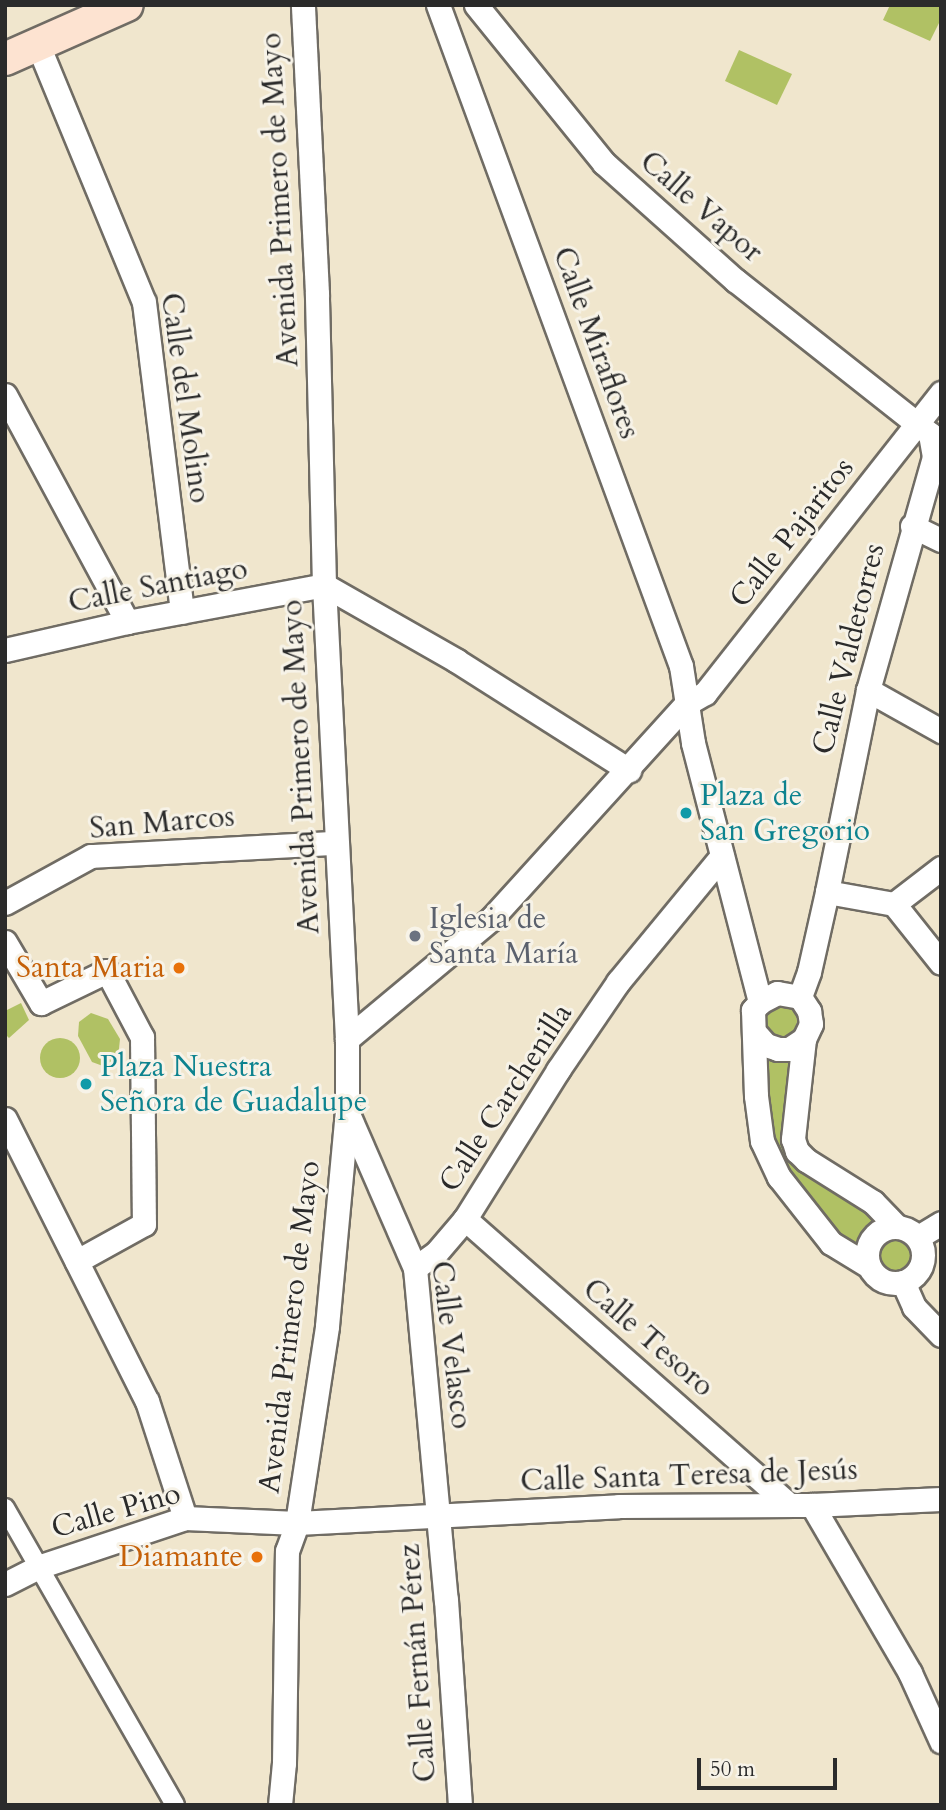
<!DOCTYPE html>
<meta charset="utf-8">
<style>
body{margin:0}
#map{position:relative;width:946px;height:1810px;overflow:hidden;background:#f0e6cd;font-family:Cardo,serif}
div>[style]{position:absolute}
.green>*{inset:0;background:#b0c164}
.round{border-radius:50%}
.roads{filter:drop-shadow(2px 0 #706c64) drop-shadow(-2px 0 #706c64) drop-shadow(0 2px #706c64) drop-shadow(0 -2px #706c64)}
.pedestrian>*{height:18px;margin:-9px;padding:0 9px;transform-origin:9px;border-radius:9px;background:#fff}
.minor>*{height:23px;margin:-11.5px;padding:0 11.5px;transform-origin:11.5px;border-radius:11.5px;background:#fff}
.minor>.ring{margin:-11.5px;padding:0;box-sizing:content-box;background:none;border:23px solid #fff;border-radius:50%}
.secondary>*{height:32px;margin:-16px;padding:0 16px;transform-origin:16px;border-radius:16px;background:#fde3d1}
.dots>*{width:19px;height:19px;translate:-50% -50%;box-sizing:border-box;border:4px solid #f7f3e8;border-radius:50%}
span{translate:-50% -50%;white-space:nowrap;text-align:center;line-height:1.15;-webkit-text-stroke:6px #f7f3e8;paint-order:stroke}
.street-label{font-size:30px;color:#2b2b2b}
.culture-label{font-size:30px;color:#0d838f}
.left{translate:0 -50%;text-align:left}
.worship-label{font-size:30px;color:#5b616d}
.food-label{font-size:30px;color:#c56008}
.right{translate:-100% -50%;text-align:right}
.frame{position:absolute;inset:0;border:7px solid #2b2b2b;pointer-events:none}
.scale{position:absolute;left:697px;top:1758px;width:140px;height:32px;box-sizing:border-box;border:4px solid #2b2b2b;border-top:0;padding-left:9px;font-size:21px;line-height:24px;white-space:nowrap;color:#2b2b2b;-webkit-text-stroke:5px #f7f3e8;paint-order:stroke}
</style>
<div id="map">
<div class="green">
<i style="clip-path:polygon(890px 5px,941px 5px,941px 19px,930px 41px,883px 20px)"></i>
<i style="clip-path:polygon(739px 50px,792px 74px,777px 105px,725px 81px)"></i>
<i style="clip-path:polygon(21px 1003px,29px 1020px,9px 1038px,5px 1034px,5px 1011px)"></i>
<i class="round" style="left:763px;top:1004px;width:34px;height:34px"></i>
<i style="clip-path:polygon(91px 1013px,108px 1019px,120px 1039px,118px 1058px,103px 1066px,92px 1062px,78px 1036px,79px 1022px)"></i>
<i class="round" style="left:40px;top:1038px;width:40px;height:40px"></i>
<i style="clip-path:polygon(799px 1053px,788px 1131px,887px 1223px,870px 1231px,860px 1257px,839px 1241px,789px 1177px,771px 1138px,763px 1093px,765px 1055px)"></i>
<i class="round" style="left:877px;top:1237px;width:38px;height:38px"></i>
</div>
<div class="roads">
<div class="pedestrian">
<i style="left:5px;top:1508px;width:342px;rotate:60.2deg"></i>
</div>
<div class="minor">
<i style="left:438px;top:5px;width:704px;rotate:69.82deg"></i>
<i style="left:681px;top:666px;width:78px;rotate:81.1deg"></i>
<i style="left:693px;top:743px;width:268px;rotate:75.5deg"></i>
<i style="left:476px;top:5px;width:203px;rotate:51deg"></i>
<i style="left:604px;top:163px;width:176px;rotate:41.8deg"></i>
<i style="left:735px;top:280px;width:248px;rotate:38.3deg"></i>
<i style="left:930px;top:434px;width:23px;rotate:80deg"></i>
<i style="left:934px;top:457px;width:242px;rotate:105.8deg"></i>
<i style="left:868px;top:690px;width:206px;rotate:101.5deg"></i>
<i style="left:827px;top:892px;width:82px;rotate:102.7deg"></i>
<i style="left:809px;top:972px;width:27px;rotate:110deg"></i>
<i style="left:800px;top:997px;width:17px;rotate:57deg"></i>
<i style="left:809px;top:1011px;width:13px;rotate:81deg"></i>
<i style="left:811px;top:1024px;width:17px;rotate:115deg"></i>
<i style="left:804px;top:1039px;width:101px;rotate:96.3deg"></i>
<i style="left:793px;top:1139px;width:13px;rotate:72deg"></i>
<i style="left:797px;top:1151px;width:13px;rotate:45deg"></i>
<i style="left:806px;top:1160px;width:79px;rotate:32.1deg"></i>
<i style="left:873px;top:1202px;width:33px;rotate:46deg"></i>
<i style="left:38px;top:45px;width:278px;rotate:67.6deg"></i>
<i style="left:144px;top:302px;width:312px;rotate:83deg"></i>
<i style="left:5px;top:395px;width:258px;rotate:61.7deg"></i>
<i style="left:912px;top:526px;width:32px;rotate:26deg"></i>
<i style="left:5px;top:650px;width:125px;rotate:-12.9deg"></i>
<i style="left:127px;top:622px;width:200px;rotate:-10.6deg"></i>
<i style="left:324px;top:585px;width:153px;rotate:29.7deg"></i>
<i style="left:457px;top:661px;width:204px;rotate:32.4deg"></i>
<i style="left:868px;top:690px;width:84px;rotate:29.3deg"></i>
<i style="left:827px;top:892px;width:68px;rotate:10.2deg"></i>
<i style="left:894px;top:904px;width:75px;rotate:51.5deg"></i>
<i style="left:5px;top:903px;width:98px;rotate:-28.7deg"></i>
<i style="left:91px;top:856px;width:243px;rotate:-3.1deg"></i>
<i style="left:894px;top:904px;width:59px;rotate:-37.5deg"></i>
<i style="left:5px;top:942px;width:71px;rotate:59.5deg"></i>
<i style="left:41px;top:1003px;width:73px;rotate:-25.9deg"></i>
<i style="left:107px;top:971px;width:75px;rotate:62.1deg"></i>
<i style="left:142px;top:1037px;width:187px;rotate:89.4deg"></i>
<i style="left:144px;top:1224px;width:77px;rotate:151.1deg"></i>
<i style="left:800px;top:997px;width:23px;rotate:-170deg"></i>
<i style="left:777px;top:993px;width:19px;rotate:152deg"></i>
<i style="left:760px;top:1002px;width:11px;rotate:131deg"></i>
<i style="left:753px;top:1010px;width:86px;rotate:88deg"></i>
<i style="left:756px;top:1096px;width:45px;rotate:82.4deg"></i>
<i style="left:762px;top:1141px;width:40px;rotate:65deg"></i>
<i style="left:779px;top:1177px;width:84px;rotate:51.8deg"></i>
<i style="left:831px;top:1243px;width:44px;rotate:31.2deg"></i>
<i style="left:757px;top:1035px;width:13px;rotate:48deg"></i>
<i style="left:766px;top:1045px;width:13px;rotate:18deg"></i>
<i style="left:778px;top:1049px;width:11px"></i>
<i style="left:789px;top:1049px;width:18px;rotate:-34deg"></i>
<i style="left:347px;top:1039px;width:187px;rotate:-39.8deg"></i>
<i style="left:491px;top:919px;width:290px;rotate:-47.8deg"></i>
<i style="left:686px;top:704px;width:22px;rotate:-30deg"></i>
<i style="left:705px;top:693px;width:382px;rotate:-51.8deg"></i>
<i style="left:348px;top:1114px;width:168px;rotate:66.5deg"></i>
<i style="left:415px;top:1268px;width:333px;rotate:84.7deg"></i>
<i style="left:446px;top:1600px;width:205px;rotate:86.1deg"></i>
<i style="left:5px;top:1119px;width:316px;rotate:63.3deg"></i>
<i style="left:147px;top:1401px;width:123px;rotate:72deg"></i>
<i style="left:465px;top:1219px;width:431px;rotate:41.4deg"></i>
<i class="ring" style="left:867px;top:1227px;width:33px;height:33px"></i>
<i style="left:918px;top:1237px;width:27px;rotate:-31deg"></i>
<i style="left:415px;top:1268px;width:26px;rotate:-36deg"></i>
<i style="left:436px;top:1253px;width:45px;rotate:-49.5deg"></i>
<i style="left:465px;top:1219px;width:176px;rotate:-58deg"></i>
<i style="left:558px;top:1070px;width:107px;rotate:-55.7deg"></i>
<i style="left:618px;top:982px;width:163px;rotate:-50.5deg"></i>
<i style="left:903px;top:1282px;width:27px;rotate:66deg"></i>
<i style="left:914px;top:1307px;width:39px;rotate:46deg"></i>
<i style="left:812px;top:1505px;width:194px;rotate:59.7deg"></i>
<i style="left:910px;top:1673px;width:75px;rotate:65.5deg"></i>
<i style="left:5px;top:1584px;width:37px;rotate:-27deg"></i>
<i style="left:38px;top:1567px;width:155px;rotate:-18.4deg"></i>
<i style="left:185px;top:1518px;width:112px;rotate:2.6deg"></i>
<i style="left:297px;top:1523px;width:322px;rotate:-3deg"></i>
<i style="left:619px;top:1506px;width:193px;rotate:-0.3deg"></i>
<i style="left:812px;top:1505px;width:129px;rotate:-2.7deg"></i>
<i style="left:280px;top:1805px;width:42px;rotate:-84.6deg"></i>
<i style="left:284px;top:1763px;width:212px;rotate:-89.2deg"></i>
<i style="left:287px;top:1551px;width:30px;rotate:-70deg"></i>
<i style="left:297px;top:1523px;width:199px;rotate:-81.3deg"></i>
<i style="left:327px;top:1326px;width:216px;rotate:-84.7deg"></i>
<i style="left:347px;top:1111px;width:72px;rotate:-90deg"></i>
<i style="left:347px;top:1039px;width:455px;rotate:-92.9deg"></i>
<i style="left:324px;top:585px;width:292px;rotate:-91.4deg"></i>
<i style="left:317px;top:293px;width:288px;rotate:-92.8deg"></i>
</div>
<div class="secondary">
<i style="left:5px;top:59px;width:133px;rotate:-23.9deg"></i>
</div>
</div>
<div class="dots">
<i style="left:686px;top:813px;background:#0f9aa8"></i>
<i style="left:415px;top:936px;background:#6b7280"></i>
<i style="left:179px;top:968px;background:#e8710a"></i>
<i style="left:86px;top:1084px;background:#0f9aa8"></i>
<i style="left:257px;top:1557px;background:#e8710a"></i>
</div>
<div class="street-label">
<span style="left:280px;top:200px;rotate:-93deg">Avenida Primero de Mayo</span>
<span style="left:701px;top:207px;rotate:41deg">Calle Vapor</span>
<span style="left:596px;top:343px;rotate:70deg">Calle Miraflores</span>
<span style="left:185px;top:398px;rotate:82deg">Calle del Molino</span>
<span style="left:792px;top:533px;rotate:-52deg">Calle Pajaritos</span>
<span style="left:158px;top:586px;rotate:-11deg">Calle Santiago</span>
<span style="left:849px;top:649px;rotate:-76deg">Calle Valdetorres</span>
<span style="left:301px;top:767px;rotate:-93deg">Avenida Primero de Mayo</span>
<span style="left:162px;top:823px;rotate:-5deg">San Marcos</span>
<span style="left:506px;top:1098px;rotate:-57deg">Calle Carchenilla</span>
<span style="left:290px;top:1327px;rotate:-83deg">Avenida Primero de Mayo</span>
<span style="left:648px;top:1338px;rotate:41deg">Calle Tesoro</span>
<span style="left:451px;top:1345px;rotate:83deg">Calle Velasco</span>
<span style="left:689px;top:1476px;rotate:-2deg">Calle Santa Teresa de Jesús</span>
<span style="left:116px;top:1511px;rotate:-16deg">Calle Pino</span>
<span style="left:418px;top:1663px;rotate:-94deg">Calle Fernán Pérez</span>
</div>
<div class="culture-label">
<span class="left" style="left:700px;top:813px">Plaza de<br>San Gregorio</span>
<span class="left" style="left:100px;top:1084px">Plaza Nuestra<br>Señora de Guadalupe</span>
</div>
<div class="worship-label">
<span class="left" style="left:429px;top:936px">Iglesia de<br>Santa María</span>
</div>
<div class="food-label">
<span class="right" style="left:165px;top:968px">Santa Maria</span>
<span class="right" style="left:243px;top:1557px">Diamante</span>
</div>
<div class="frame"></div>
<div class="scale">50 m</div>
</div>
